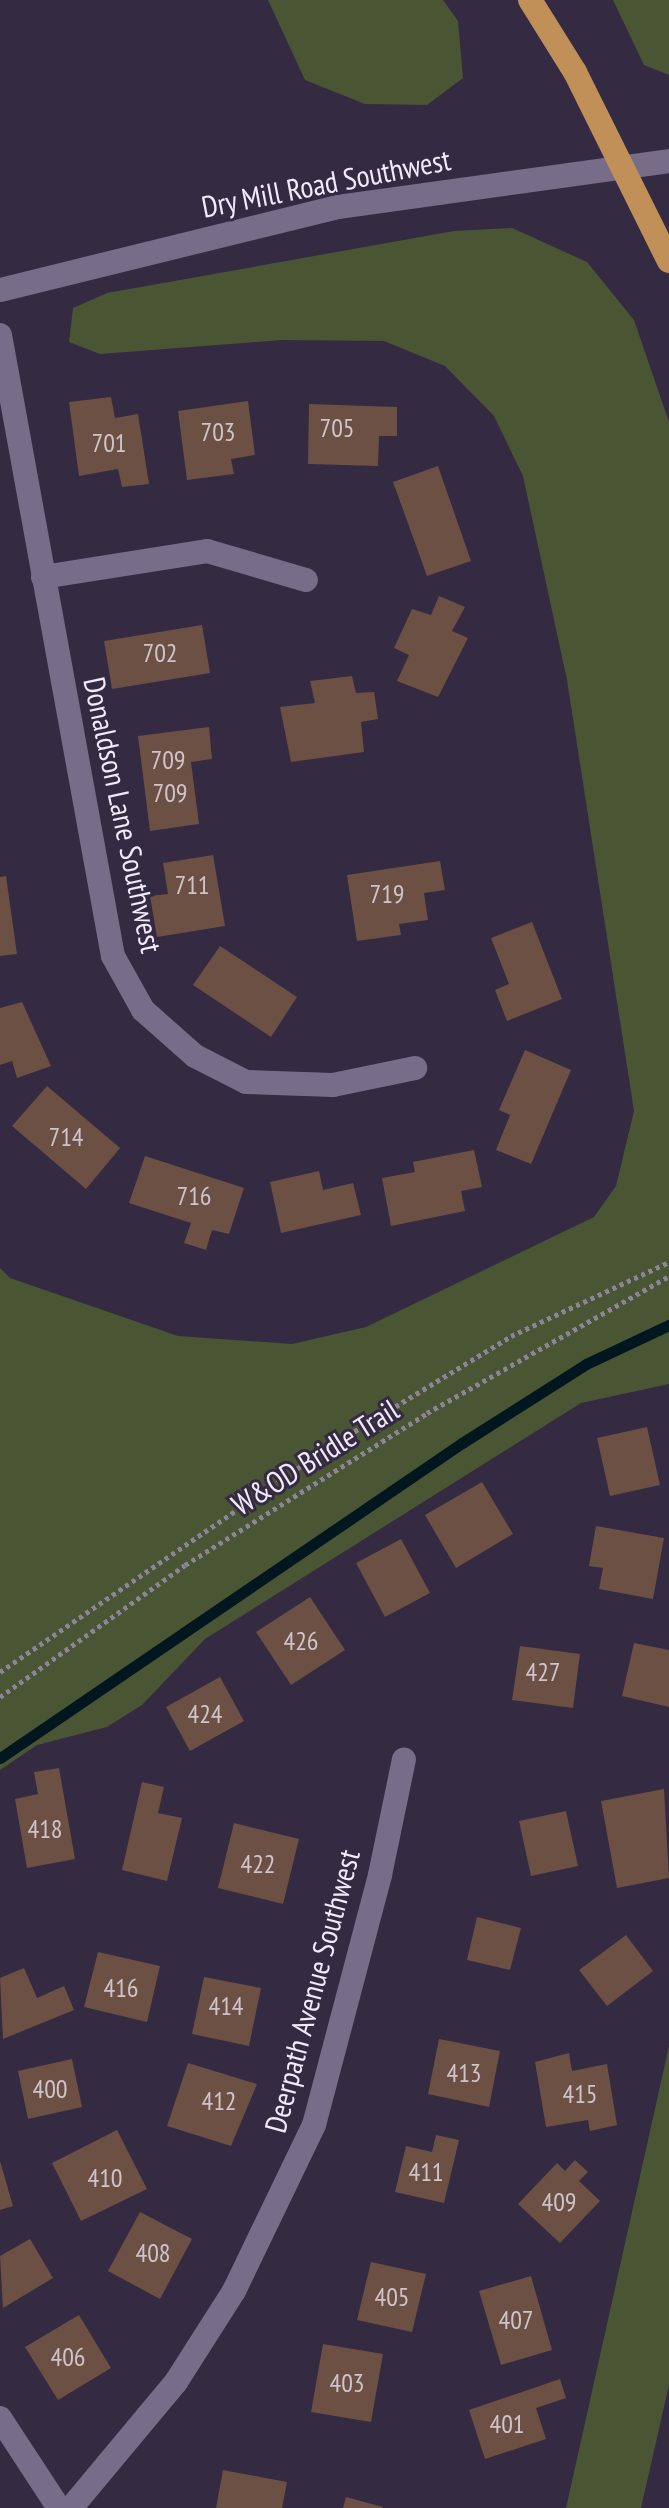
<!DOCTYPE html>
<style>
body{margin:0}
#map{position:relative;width:669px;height:2508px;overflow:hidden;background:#342a42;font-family:"PT Sans Narrow",sans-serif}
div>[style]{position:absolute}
.green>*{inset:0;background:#4a5534}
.stream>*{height:11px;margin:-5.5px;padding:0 5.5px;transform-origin:5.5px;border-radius:5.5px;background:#00171f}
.building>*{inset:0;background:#6c5043}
.path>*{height:5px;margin-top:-2.5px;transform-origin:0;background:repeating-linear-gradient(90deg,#8c8498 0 4px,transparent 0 8px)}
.minor>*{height:24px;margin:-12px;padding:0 12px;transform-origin:12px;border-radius:12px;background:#786d88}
.highway>*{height:24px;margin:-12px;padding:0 12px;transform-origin:12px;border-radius:12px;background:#c18f58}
span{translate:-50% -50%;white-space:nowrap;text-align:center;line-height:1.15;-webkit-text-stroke:6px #342a42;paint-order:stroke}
.number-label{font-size:26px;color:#cfc4cc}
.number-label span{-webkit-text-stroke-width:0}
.street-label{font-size:30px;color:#f0eafa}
</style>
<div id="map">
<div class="green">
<i style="clip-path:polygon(268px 0,443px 0,458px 21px,463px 78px,427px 105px,365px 104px,305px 80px)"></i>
<i style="clip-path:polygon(613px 0,669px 0,669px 75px,644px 65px)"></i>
<i style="clip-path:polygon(512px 228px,587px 262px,634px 320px,669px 422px,669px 1384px,581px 1403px,205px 1639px,142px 1705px,107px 1727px,37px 1745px,0 1770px,0 1268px,10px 1278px,178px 1336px,292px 1344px,366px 1327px,594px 1217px,616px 1186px,634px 1111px,567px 680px,523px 476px,494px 416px,445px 366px,384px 341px,282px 340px,100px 354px,69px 342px,73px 308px,107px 293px,454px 231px)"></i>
<i style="clip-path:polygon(669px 2046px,669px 2385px,641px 2508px,566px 2508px)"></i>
</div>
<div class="stream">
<i style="left:0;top:1758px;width:559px;rotate:-34.29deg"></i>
<i style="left:462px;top:1443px;width:147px;rotate:-32.5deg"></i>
<i style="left:586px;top:1364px;width:92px;rotate:-25.2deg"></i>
</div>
<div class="building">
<i style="clip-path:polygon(111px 397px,115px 418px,138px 414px,149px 484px,122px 487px,118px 469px,79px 476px,69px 402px)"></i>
<i style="clip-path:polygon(248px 401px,255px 455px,231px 459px,234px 474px,187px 480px,178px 411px)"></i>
<i style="clip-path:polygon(309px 404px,397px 407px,397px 436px,379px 436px,378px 466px,308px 464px)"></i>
<i style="clip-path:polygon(438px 466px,471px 561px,427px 576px,393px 482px)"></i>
<i style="clip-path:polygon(439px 596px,465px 607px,452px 631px,468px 638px,438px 697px,397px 681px,409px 655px,394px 648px,412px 609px,431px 615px)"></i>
<i style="clip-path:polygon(202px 625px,210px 673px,112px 689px,104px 641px)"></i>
<i style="clip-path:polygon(352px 676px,356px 693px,374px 692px,378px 719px,361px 722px,364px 752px,291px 762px,280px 707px,315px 703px,310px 681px)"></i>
<i style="clip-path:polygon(209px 727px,212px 759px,191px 762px,199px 824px,150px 831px,138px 736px)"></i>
<i style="clip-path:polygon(213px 855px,225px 926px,157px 937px,150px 896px,168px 894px,163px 863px)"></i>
<i style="clip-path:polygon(440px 861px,445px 890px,424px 893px,428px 920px,399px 924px,401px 935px,357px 941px,347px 875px)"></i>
<i style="clip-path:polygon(6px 876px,17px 954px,0 956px,0 877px)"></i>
<i style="clip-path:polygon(532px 922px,562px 999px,507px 1021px,495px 990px,509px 984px,491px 938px)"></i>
<i style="clip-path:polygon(220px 946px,297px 997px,271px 1037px,193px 985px)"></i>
<i style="clip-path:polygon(22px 1002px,51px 1066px,17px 1078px,12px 1061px,0 1065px,0 1008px)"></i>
<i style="clip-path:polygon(525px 1050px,571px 1070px,531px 1164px,496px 1150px,510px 1115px,499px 1110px)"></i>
<i style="clip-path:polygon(47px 1086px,120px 1148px,86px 1189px,12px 1126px)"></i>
<i style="clip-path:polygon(474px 1150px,482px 1187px,461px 1191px,465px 1211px,391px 1226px,382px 1178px,415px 1172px,413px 1162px)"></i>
<i style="clip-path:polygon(145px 1156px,244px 1188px,229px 1234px,212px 1230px,206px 1250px,184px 1243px,191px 1223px,129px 1203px)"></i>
<i style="clip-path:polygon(319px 1171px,323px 1190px,353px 1183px,361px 1215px,281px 1233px,270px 1182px)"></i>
<i style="clip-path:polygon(647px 1427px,660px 1485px,610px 1496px,597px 1438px)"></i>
<i style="clip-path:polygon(482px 1482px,513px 1534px,456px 1568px,425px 1515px)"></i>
<i style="clip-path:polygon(596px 1526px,664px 1538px,653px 1599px,599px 1589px,603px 1568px,589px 1566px)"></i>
<i style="clip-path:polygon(401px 1539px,430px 1593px,385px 1617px,356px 1563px)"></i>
<i style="clip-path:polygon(310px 1597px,345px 1650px,291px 1685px,256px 1632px)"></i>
<i style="clip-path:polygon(634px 1643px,669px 1650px,669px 1707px,622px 1696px)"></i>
<i style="clip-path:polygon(520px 1646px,580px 1654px,573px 1708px,512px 1700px)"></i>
<i style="clip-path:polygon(220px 1677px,244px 1721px,190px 1751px,166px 1707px)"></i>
<i style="clip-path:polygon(59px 1768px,75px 1859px,27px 1868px,15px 1799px,38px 1794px,34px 1772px)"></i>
<i style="clip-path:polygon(142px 1782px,164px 1787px,158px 1813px,182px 1818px,167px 1881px,122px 1870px)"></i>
<i style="clip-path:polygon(664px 1789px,669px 1878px,617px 1888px,601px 1801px)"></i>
<i style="clip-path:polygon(566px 1811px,578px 1866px,531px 1876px,519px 1821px)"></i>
<i style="clip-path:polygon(234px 1823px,299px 1839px,283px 1904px,218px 1888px)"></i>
<i style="clip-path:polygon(477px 1917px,521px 1928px,510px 1970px,467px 1960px)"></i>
<i style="clip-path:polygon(626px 1935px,653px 1971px,607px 2006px,579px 1970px)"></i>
<i style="clip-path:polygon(98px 1952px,160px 1966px,147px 2022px,84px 2007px)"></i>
<i style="clip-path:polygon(24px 1968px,37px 1998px,64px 1986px,74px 2010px,3px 2039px,0 1978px)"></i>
<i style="clip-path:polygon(204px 1977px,261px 1988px,249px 2046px,192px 2034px)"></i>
<i style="clip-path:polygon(439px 2039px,500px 2051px,489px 2107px,428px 2094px)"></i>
<i style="clip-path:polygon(569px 2053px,572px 2071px,607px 2064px,617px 2125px,590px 2131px,588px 2120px,546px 2127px,535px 2062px)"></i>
<i style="clip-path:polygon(72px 2059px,82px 2107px,28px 2119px,18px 2071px)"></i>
<i style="clip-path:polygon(188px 2063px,257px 2084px,231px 2146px,167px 2126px)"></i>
<i style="clip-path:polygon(117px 2130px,147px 2189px,81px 2221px,52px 2163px)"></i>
<i style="clip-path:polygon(436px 2135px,459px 2140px,444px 2203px,395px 2192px,406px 2146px,432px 2152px)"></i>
<i style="clip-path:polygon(575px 2160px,588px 2172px,579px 2181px,600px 2201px,560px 2243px,518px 2204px,557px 2163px,565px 2171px)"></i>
<i style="clip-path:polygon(0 2161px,13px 2206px,0 2210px)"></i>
<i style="clip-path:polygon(140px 2212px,192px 2239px,160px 2299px,108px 2271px)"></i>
<i style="clip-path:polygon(30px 2239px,53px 2278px,3px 2308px,0 2256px)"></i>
<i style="clip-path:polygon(371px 2262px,426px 2274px,412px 2332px,357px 2320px)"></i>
<i style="clip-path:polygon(531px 2276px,552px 2350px,501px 2365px,479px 2291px)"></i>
<i style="clip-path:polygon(79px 2315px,111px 2368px,58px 2400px,25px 2347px)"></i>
<i style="clip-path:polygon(323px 2344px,383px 2354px,371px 2422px,311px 2412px)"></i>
<i style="clip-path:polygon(560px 2379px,566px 2398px,536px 2408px,546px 2439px,485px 2459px,469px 2410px)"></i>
<i style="clip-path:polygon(223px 2470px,287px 2482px,282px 2508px,216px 2508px)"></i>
<i style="clip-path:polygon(346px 2497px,383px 2507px,383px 2508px,343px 2508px)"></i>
</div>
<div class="path">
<i style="left:0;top:1672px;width:396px;rotate:-34.4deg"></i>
<i style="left:327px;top:1448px;width:215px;rotate:-31.3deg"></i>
<i style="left:511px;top:1336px;width:174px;rotate:-25.1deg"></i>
<i style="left:0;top:1697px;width:227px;rotate:-35.5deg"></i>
<i style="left:185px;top:1565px;width:286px;rotate:-32.1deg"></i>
<i style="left:427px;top:1413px;width:278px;rotate:-29.5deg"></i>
</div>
<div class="minor">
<i style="left:0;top:290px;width:348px;rotate:-13.8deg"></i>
<i style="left:338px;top:207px;width:334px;rotate:-7.9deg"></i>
<i style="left:0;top:335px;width:631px;rotate:79.69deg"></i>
<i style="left:113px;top:956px;width:62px;rotate:60.9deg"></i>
<i style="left:143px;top:1010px;width:69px;rotate:41.5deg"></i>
<i style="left:195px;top:1056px;width:57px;rotate:27deg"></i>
<i style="left:246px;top:1082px;width:87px;rotate:2deg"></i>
<i style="left:333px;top:1085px;width:84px;rotate:-11.7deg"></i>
<i style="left:43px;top:577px;width:166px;rotate:-9deg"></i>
<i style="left:207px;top:551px;width:103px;rotate:16.3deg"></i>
<i style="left:0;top:2418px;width:108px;rotate:56.8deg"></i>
<i style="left:71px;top:2508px;width:164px;rotate:-50.2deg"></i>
<i style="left:176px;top:2382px;width:108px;rotate:-57.5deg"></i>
<i style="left:234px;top:2291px;width:184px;rotate:-64.3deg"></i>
<i style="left:314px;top:2125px;width:259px;rotate:-75.2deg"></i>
<i style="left:380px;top:1875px;width:118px;rotate:-78.3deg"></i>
</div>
<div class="highway">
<i style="left:530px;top:0;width:85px;rotate:58deg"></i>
<i style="left:575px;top:72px;width:211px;rotate:63.6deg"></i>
</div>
<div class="number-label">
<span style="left:337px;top:428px">705</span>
<span style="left:218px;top:432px">703</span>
<span style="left:109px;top:443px">701</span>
<span style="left:160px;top:653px">702</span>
<span style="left:168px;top:760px">709</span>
<span style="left:170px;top:793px">709</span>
<span style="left:192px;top:885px">711</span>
<span style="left:387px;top:894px">719</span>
<span style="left:66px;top:1137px">714</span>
<span style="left:194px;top:1196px">716</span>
<span style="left:301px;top:1641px">426</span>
<span style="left:543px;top:1672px">427</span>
<span style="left:205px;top:1714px">424</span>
<span style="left:45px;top:1829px">418</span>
<span style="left:258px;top:1864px">422</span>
<span style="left:121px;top:1988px">416</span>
<span style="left:226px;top:2006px">414</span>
<span style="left:464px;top:2073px">413</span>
<span style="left:50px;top:2089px">400</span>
<span style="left:580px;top:2094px">415</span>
<span style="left:219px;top:2101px">412</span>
<span style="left:426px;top:2172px">411</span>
<span style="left:105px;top:2178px">410</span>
<span style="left:559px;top:2202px">409</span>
<span style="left:153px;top:2253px">408</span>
<span style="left:392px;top:2297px">405</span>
<span style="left:516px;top:2320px">407</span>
<span style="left:68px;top:2357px">406</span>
<span style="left:347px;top:2383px">403</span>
<span style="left:507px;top:2424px">401</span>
</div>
<div class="street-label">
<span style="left:326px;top:183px;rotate:-11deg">Dry Mill Road Southwest</span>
<span style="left:123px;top:815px;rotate:78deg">Donaldson Lane Southwest</span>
<span style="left:315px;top:1457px;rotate:-32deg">W&amp;OD Bridle Trail</span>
<span style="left:312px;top:1991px;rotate:-75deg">Deerpath Avenue Southwest</span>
</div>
</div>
